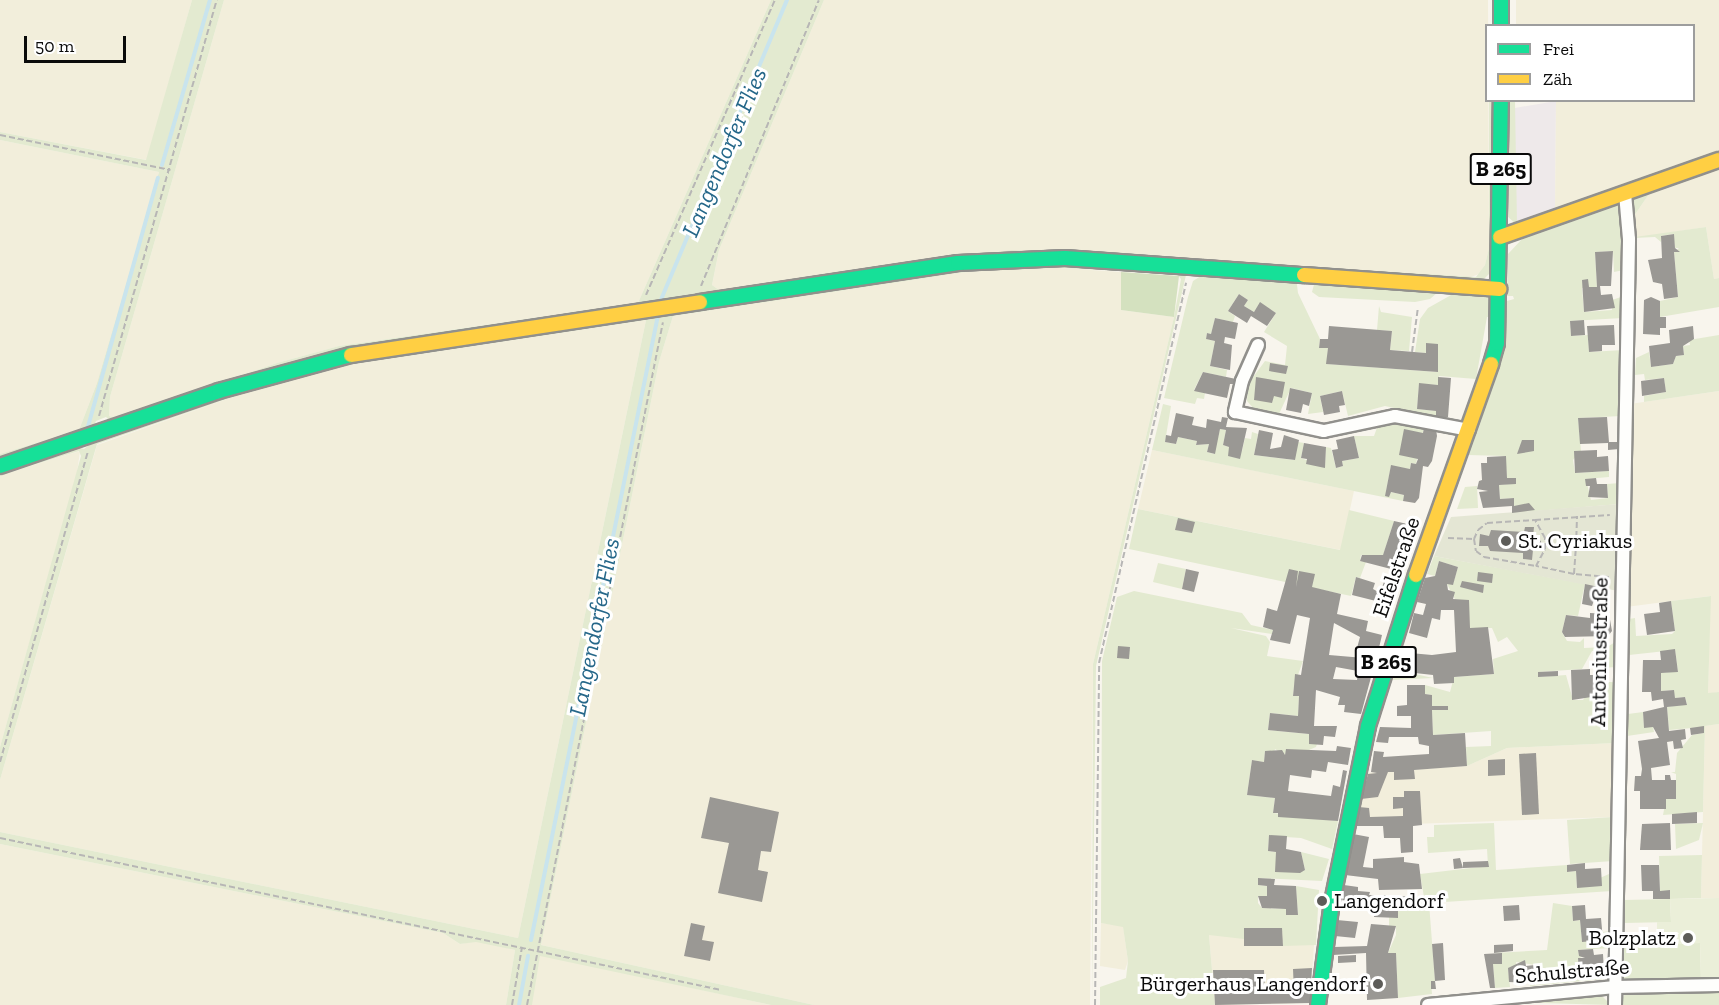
<!DOCTYPE html>
<meta charset="utf-8">
<style>
body{margin:0}
#map{position:relative;width:1719px;height:1005px;overflow:hidden;background:#f8f5ed;font-family:"Zilla Slab",serif}
div>[style]{position:absolute}
.industrial>*{inset:0;background:#eee9ea}
.farmland>*{inset:0;background:#f2eedb}
.green>*{inset:0;background:#e3ead0}
.forest>*{inset:0;background:#d4e1bf}
.cemetery>*{inset:0;background:#e4e6d4}
.pitch>*{inset:0;background:#ebefd9}
.stream>*{height:4px;margin:-2px;padding:0 2px;transform-origin:2px;border-radius:2px;background:#c9e4ed}
.building>*{inset:0;background:#9a9894}
.path>*{height:2px;margin-top:-1px;transform-origin:0;background:repeating-linear-gradient(90deg,#b7b6b5 0 6px,transparent 0 9px)}
.roads{filter:drop-shadow(2px 0 #91908c) drop-shadow(-2px 0 #91908c) drop-shadow(0 2px #91908c) drop-shadow(0 -2px #91908c)}
.street>*{height:12px;margin:-6px;padding:0 6px;transform-origin:6px;border-radius:6px;background:#fefefc}
.fast>*{height:14px;margin:-7px;padding:0 7px;transform-origin:7px;border-radius:7px;background:#16e098}
.slow>*{height:14px;margin:-7px;padding:0 7px;transform-origin:7px;border-radius:7px;background:#ffcf43}
.dots>*{width:16px;height:16px;translate:-50% -50%;box-sizing:border-box;border:3px solid #fff;border-radius:50%}
span{translate:-50% -50%;white-space:nowrap;text-align:center;line-height:1.15;-webkit-text-stroke:6px #fff;paint-order:stroke}
.shield-label span{padding:2px 4px;background:#fff;border:2px solid;border-radius:4px;-webkit-text-stroke-width:0}
.shield-label{font-size:21px;color:#0a0a0a;font-weight:700}
.poi-label{font-size:22px;color:#0a0a0a}
.left{translate:0 -50%;text-align:left}
.right{translate:-100% -50%;text-align:right}
.street-label{font-size:22px;color:#0a0a0a}
.water-label{font-size:24px;color:#256789;font-style:italic}
.legend{position:absolute;left:1485px;top:24px;width:210px;height:78px;box-sizing:border-box;background:#fff;border:2px solid #9d9d9d;margin:0;padding:8px 10px;list-style:none;font-size:18px;color:#0a0a0a}
.legend li{display:flex;align-items:center;gap:12px;height:30px}
.legend b{width:30px;border:2px solid #9d9d9d}
.scale{position:absolute;left:24px;top:36px;width:102px;height:27px;box-sizing:border-box;border:3px solid #0a0a0a;border-top:0;padding-left:8px;font-size:18px;line-height:21px;white-space:nowrap;color:#0a0a0a;-webkit-text-stroke:4px #fff;paint-order:stroke}
</style>
<div id="map">
<div class="industrial">
<i style="clip-path:polygon(1556px 101px,1555px 210px,1515px 224px,1515px 108px)"></i>
</div>
<div class="farmland">
<i style="clip-path:polygon(0 0,192px 0,147px 160px,0 132px)"></i>
<i style="clip-path:polygon(224px 0,771px 0,638px 303px,339px 346px,277px 363px,117px 418px,109px 416px,110px 397px)"></i>
<i style="clip-path:polygon(824px 0,1488px 0,1489px 248px,1485px 265px,1479px 274px,1468px 278px,1074px 252px,719px 290px,712px 285px,719px 250px)"></i>
<i style="clip-path:polygon(1516px 0,1719px 0,1719px 151px,1555px 210px,1556px 101px,1694px 100px,1694px 26px,1516px 26px)"></i>
<i style="clip-path:polygon(0 140px,159px 172px,97px 383px,79px 430px,0 454px)"></i>
<i style="clip-path:polygon(1719px 168px,1719px 278px,1714px 279px,1706px 227px,1635px 238px,1634px 216px,1649px 194px)"></i>
<i style="clip-path:polygon(1045px 267px,1121px 272px,1121px 310px,1174px 317px,1093px 664px,1090px 1005px,814px 1005px,541px 945px,659px 362px,673px 316px,986px 269px)"></i>
<i style="clip-path:polygon(646px 320px,518px 938px,0 832px,0 780px,97px 445px,278px 381px,339px 366px)"></i>
<i style="clip-path:polygon(1719px 391px,1719px 692px,1708px 694px,1710px 596px,1626px 607px,1630px 404px)"></i>
<i style="clip-path:polygon(1152px 450px,1354px 491px,1341px 550px,1138px 509px)"></i>
<i style="clip-path:polygon(80px 451px,77px 473px,0 747px,0 475px)"></i>
<i style="clip-path:polygon(1719px 724px,1719px 898px,1701px 898px,1705px 726px)"></i>
<i style="clip-path:polygon(1615px 743px,1613px 817px,1355px 826px,1365px 773px,1467px 766px,1507px 748px)"></i>
<i style="clip-path:polygon(0 844px,443px 933px,460px 944px,476px 941px,515px 950px,506px 1005px,0 1005px)"></i>
<i style="clip-path:polygon(1232px 913px,1316px 916px,1310px 1003px,1215px 1005px,1209px 935px,1224px 934px)"></i>
<i style="clip-path:polygon(1101px 923px,1123px 926px,1128px 961px,1125px 970px,1100px 966px)"></i>
<i style="clip-path:polygon(540px 955px,771px 1005px,531px 1005px)"></i>
</div>
<div class="green">
<i style="clip-path:polygon(192px 0,224px 0,110px 397px,109px 416px,117px 418px,277px 363px,339px 346px,638px 303px,771px 0,824px 0,719px 250px,712px 285px,719px 290px,1012px 250px,1476px 277px,1485px 265px,1489px 248px,1489px 100px,1494px 101px,1490px 273px,1482px 281px,1049px 254px,485px 330px,109px 420px,106px 417px,96px 421px,93px 428px,0 462px,0 454px,79px 430px,97px 383px,159px 172px,0 140px,0 132px,146px 160px)"></i>
<i style="clip-path:polygon(1508px 101px,1515px 101px,1517px 225px,1507px 216px)"></i>
<i style="clip-path:polygon(1649px 194px,1634px 216px,1635px 237px,1706px 227px,1714px 279px,1719px 278px,1719px 307px,1660px 317px,1660px 301px,1678px 297px,1674px 252px,1679px 248px,1675px 248px,1673px 234px,1661px 236px,1661px 242px,1655px 237px,1633px 238px,1633px 202px,1635px 197px)"></i>
<i style="clip-path:polygon(1616px 203px,1623px 208px,1624px 270px,1614px 272px,1613px 251px,1595px 252px,1597px 287px,1582px 288px,1584px 312px,1612px 310px,1612px 300px,1624px 296px,1623px 318px,1570px 321px,1571px 336px,1588px 335px,1589px 352px,1623px 350px,1622px 416px,1578px 418px,1581px 451px,1573px 460px,1575px 473px,1609px 471px,1609px 477px,1586px 479px,1591px 500px,1608px 498px,1607px 484px,1620px 483px,1620px 504px,1512px 513px,1514px 498px,1500px 499px,1499px 485px,1516px 483px,1515px 478px,1507px 478px,1505px 456px,1468px 455px,1503px 355px,1507px 301px,1514px 299px,1513px 296px,1507px 296px,1508px 254px,1523px 238px)"></i>
<i style="clip-path:polygon(1005px 261px,1177px 268px,1186px 275px,1096px 666px,1092px 1005px,1093px 664px,1174px 317px,1181px 279px,1177px 274px,1045px 267px,986px 269px,673px 316px,659px 362px,541px 945px,814px 1005px,771px 1005px,540px 956px,532px 1005px,506px 1005px,515px 950px,476px 942px,460px 944px,443px 933px,0 844px,0 832px,518px 938px,646px 320px,339px 366px,278px 381px,97px 444px,0 780px,0 747px,81px 456px,79px 451px,0 475px,0 469px,74px 446px,84px 449px,97px 439px,246px 385px,341px 359px)"></i>
<i style="clip-path:polygon(1204px 274px,1296px 277px,1298px 293px,1320px 339px,1319px 347px,1328px 348px,1327px 364px,1437px 372px,1438px 353px,1427px 343px,1426px 353px,1415px 352px,1420px 319px,1428px 308px,1460px 290px,1475px 290px,1490px 298px,1490px 317px,1487px 317px,1476px 379px,1439px 376px,1438px 385px,1419px 384px,1417px 409px,1436px 411px,1436px 417px,1385px 406px,1348px 416px,1342px 391px,1320px 396px,1323px 412px,1308px 414px,1312px 393px,1291px 388px,1279px 414px,1254px 409px,1247px 401px,1248px 384px,1265px 361px,1285px 365px,1287px 346px,1264px 332px,1276px 313px,1260px 303px,1254px 312px,1244px 306px,1248px 300px,1239px 294px,1228px 311px,1235px 316px,1233px 322px,1215px 318px,1211px 334px,1207px 333px,1206px 339px,1215px 341px,1210px 366px,1227px 370px,1226px 377px,1203px 372px,1194px 390px,1205px 393px,1204px 399px,1197px 398px,1195px 404px,1164px 398px,1188px 297px,1193px 281px)"></i>
<i style="clip-path:polygon(1315px 281px,1438px 292px,1430px 299px,1415px 302px,1319px 297px,1312px 292px)"></i>
<i style="clip-path:polygon(1379px 306px,1381px 312px,1412px 317px,1409px 351px,1390px 350px,1392px 331px,1377px 330px)"></i>
<i style="clip-path:polygon(1719px 335px,1719px 391px,1644px 402px,1644px 396px,1666px 392px,1664px 378px,1645px 380px,1644px 374px,1635px 375px,1636px 358px,1649px 352px,1651px 367px,1673px 364px,1676px 356px,1684px 355px,1683px 346px,1690px 345px,1689px 340px)"></i>
<i style="clip-path:polygon(1163px 404px,1171px 406px,1165px 442px,1176px 444px,1178px 437px,1197px 441px,1196px 445px,1209px 444px,1207px 452px,1214px 454px,1220px 429px,1226px 430px,1223px 445px,1242px 451px,1245px 438px,1251px 439px,1252px 432px,1258px 434px,1254px 455px,1294px 460px,1298px 442px,1304px 443px,1301px 458px,1325px 467px,1326px 447px,1331px 448px,1336px 468px,1343px 466px,1342px 461px,1359px 458px,1354px 436px,1374px 436px,1378px 425px,1395px 421px,1424px 427px,1416px 464px,1411px 463px,1410px 469px,1391px 466px,1386px 491px,1404px 495px,1403px 501px,1152px 450px)"></i>
<i style="clip-path:polygon(1477px 486px,1478px 508px,1457px 509px,1465px 487px)"></i>
<i style="clip-path:polygon(1138px 509px,1340px 550px,1349px 510px,1394px 521px,1382px 559px,1361px 555px,1360px 561px,1366px 562px,1360px 578px,1356px 577px,1351px 596px,1129px 549px)"></i>
<i style="clip-path:polygon(1434px 556px,1585px 584px,1578px 616px,1566px 615px,1562px 632px,1567px 641px,1580px 642px,1584px 638px,1584px 648px,1607px 647px,1617px 641px,1617px 667px,1599px 668px,1608px 650px,1592px 651px,1582px 669px,1539px 672px,1539px 677px,1566px 675px,1573px 700px,1583px 700px,1597px 682px,1616px 682px,1615px 743px,1507px 748px,1467px 766px,1466px 747px,1491px 746px,1491px 731px,1433px 735px,1432px 710px,1448px 710px,1448px 707px,1432px 706px,1432px 695px,1425px 694px,1425px 685px,1450px 692px,1454px 677px,1494px 674px,1493px 659px,1518px 651px,1507px 637px,1498px 642px,1492px 628px,1470px 628px,1447px 584px,1453px 584px,1458px 567px,1439px 561px,1435px 576px,1427px 574px)"></i>
<i style="clip-path:polygon(1158px 563px,1186px 569px,1182px 589px,1153px 582px)"></i>
<i style="clip-path:polygon(1134px 591px,1242px 613px,1251px 625px,1273px 630px,1272px 634px,1231px 628px,1266px 636px,1270px 642px,1267px 656px,1303px 661px,1294px 686px,1293px 696px,1299px 696px,1298px 716px,1270px 713px,1268px 730px,1309px 734px,1309px 743px,1317px 744px,1316px 747px,1304px 752px,1287px 749px,1285px 755px,1275px 749px,1274px 753px,1265px 751px,1264px 762px,1252px 760px,1247px 795px,1275px 798px,1273px 813px,1338px 821px,1332px 849px,1301px 838px,1269px 836px,1268px 851px,1276px 852px,1300px 872px,1305px 870px,1301px 852px,1329px 859px,1322px 881px,1258px 878px,1258px 885px,1267px 886px,1267px 896px,1258px 896px,1258px 903px,1262px 908px,1286px 909px,1286px 915px,1298px 915px,1296px 886px,1319px 890px,1316px 945px,1283px 946px,1282px 928px,1245px 928px,1244px 939px,1209px 935px,1215px 1005px,1100px 1005px,1100px 987px,1126px 978px,1128px 961px,1123px 927px,1101px 923px,1102px 661px,1117px 597px)"></i>
<i style="clip-path:polygon(1711px 596px,1708px 693px,1719px 692px,1719px 724px,1705px 726px,1703px 812px,1663px 815px,1666px 799px,1676px 798px,1676px 774px,1671px 772px,1675px 772px,1677px 753px,1692px 735px,1704px 733px,1704px 727px,1669px 730px,1667px 707px,1687px 704px,1685px 697px,1675px 698px,1673px 690px,1661px 691px,1661px 673px,1678px 671px,1675px 650px,1629px 655px,1629px 619px,1635px 618px,1636px 636px,1672px 634px,1675px 631px,1671px 601px)"></i>
<i style="clip-path:polygon(1401px 651px,1410px 653px,1406px 672px,1433px 678px,1393px 680px)"></i>
<i style="clip-path:polygon(1643px 712px,1644px 727px,1653px 727px,1654px 732px,1627px 736px,1628px 714px)"></i>
<i style="clip-path:polygon(1613px 817px,1613px 861px,1570px 864px,1567px 820px)"></i>
<i style="clip-path:polygon(1494px 823px,1496px 870px,1567px 865px,1567px 872px,1576px 871px,1577px 888px,1609px 874px,1612px 876px,1612px 891px,1429px 903px,1435px 981px,1431px 982px,1432px 994px,1398px 998px,1396px 954px,1388px 953px,1396px 935px,1396px 927px,1389px 926px,1389px 917px,1398px 918px,1398px 904px,1410px 904px,1409px 896px,1424px 897px,1420px 874px,1488px 866px,1487px 849px,1428px 853px,1427px 837px,1434px 837px,1434px 825px)"></i>
<i style="clip-path:polygon(1703px 823px,1699px 840px,1676px 849px,1675px 824px)"></i>
<i style="clip-path:polygon(1702px 855px,1701px 898px,1670px 899px,1671px 922px,1624px 923px,1624px 900px,1670px 899px,1670px 891px,1660px 891px,1659px 856px)"></i>
<i style="clip-path:polygon(1553px 903px,1572px 906px,1573px 921px,1580px 920px,1582px 941px,1603px 940px,1602px 932px,1612px 931px,1611px 948px,1578px 950px,1579px 956px,1585px 955px,1578px 959px,1586px 974px,1604px 972px,1604px 964px,1611px 964px,1611px 972px,1604px 979px,1530px 986px,1535px 965px,1516px 962px,1517px 967px,1508px 968px,1510px 987px,1495px 988px,1493px 964px,1502px 964px,1502px 954px,1494px 953px,1547px 950px)"></i>
<i style="clip-path:polygon(1700px 943px,1701px 982px,1623px 979px,1623px 945px)"></i>
<i style="clip-path:polygon(1719px 988px,1719px 1005px,1619px 1005px,1626px 992px)"></i>
<i style="clip-path:polygon(1600px 994px,1611px 1005px,1509px 1002px)"></i>
</div>
<div class="forest">
<i style="clip-path:polygon(1121px 272px,1179px 276px,1174px 317px,1121px 310px)"></i>
</div>
<div class="cemetery">
<i style="clip-path:polygon(1620px 504px,1618px 591px,1434px 556px,1451px 517px)"></i>
</div>
<div class="pitch">
<i style="clip-path:polygon(1719px 898px,1719px 982px,1701px 982px,1700px 943px,1657px 944px,1657px 922px,1671px 922px,1670px 899px)"></i>
</div>
<div class="stream">
<i style="left:162px;top:165px;width:172px;rotate:-73.8deg"></i>
<i style="left:660px;top:302px;width:328px;rotate:-67.2deg"></i>
<i style="left:87px;top:430px;width:262px;rotate:-74.3deg"></i>
<i style="left:531px;top:940px;width:638px;rotate:-78.51deg"></i>
<i style="left:519px;top:1005px;width:50px;rotate:-79.6deg"></i>
</div>
<div class="building">
<i style="clip-path:polygon(1674px 234px,1675px 248px,1680px 252px,1674px 252px,1678px 297px,1664px 299px,1662px 284px,1653px 282px,1648px 260px,1662px 258px,1661px 236px)"></i>
<i style="clip-path:polygon(1613px 251px,1611px 286px,1600px 286px,1601px 295px,1612px 294px,1615px 308px,1584px 312px,1582px 280px,1588px 279px,1589px 287px,1597px 287px,1595px 252px)"></i>
<i style="clip-path:polygon(1239px 294px,1248px 300px,1244px 306px,1254px 312px,1260px 302px,1276px 313px,1267px 326px,1251px 316px,1247px 323px,1228px 311px)"></i>
<i style="clip-path:polygon(1651px 297px,1660px 301px,1660px 317px,1666px 317px,1666px 328px,1660px 328px,1660px 335px,1643px 334px,1644px 300px)"></i>
<i style="clip-path:polygon(1215px 318px,1238px 323px,1235px 339px,1225px 337px,1224px 343px,1232px 345px,1230px 370px,1210px 366px,1215px 341px,1206px 339px,1207px 333px,1211px 334px)"></i>
<i style="clip-path:polygon(1584px 320px,1585px 335px,1571px 336px,1570px 321px)"></i>
<i style="clip-path:polygon(1614px 325px,1615px 345px,1602px 345px,1602px 351px,1589px 352px,1587px 326px)"></i>
<i style="clip-path:polygon(1329px 326px,1392px 331px,1390px 350px,1426px 353px,1426px 343px,1438px 344px,1438px 372px,1326px 364px,1328px 348px,1319px 348px,1320px 339px,1328px 339px)"></i>
<i style="clip-path:polygon(1693px 326px,1694px 339px,1683px 346px,1684px 355px,1676px 356px,1673px 364px,1651px 367px,1649px 346px,1670px 343px,1669px 330px)"></i>
<i style="clip-path:polygon(1270px 363px,1288px 366px,1286px 374px,1269px 371px)"></i>
<i style="clip-path:polygon(1203px 372px,1236px 379px,1235px 384px,1230px 384px,1227px 398px,1194px 391px)"></i>
<i style="clip-path:polygon(1256px 377px,1285px 382px,1282px 398px,1274px 396px,1272px 403px,1254px 400px)"></i>
<i style="clip-path:polygon(1438px 377px,1451px 378px,1448px 417px,1436px 417px,1436px 411px,1417px 409px,1419px 383px,1438px 385px)"></i>
<i style="clip-path:polygon(1664px 378px,1666px 392px,1642px 396px,1641px 381px)"></i>
<i style="clip-path:polygon(1290px 388px,1312px 393px,1309px 406px,1303px 404px,1301px 413px,1286px 410px)"></i>
<i style="clip-path:polygon(1342px 391px,1345px 405px,1339px 406px,1340px 412px,1324px 415px,1320px 396px)"></i>
<i style="clip-path:polygon(1176px 413px,1194px 417px,1192px 425px,1206px 428px,1207px 419px,1221px 422px,1222px 417px,1228px 418px,1226px 427px,1247px 428px,1240px 459px,1228px 456px,1229px 447px,1223px 445px,1226px 430px,1220px 429px,1215px 454px,1207px 452px,1209px 444px,1196px 445px,1197px 441px,1178px 437px,1176px 444px,1165px 442px,1166px 435px,1171px 436px)"></i>
<i style="clip-path:polygon(1607px 417px,1609px 442px,1619px 442px,1619px 449px,1608px 450px,1608px 443px,1580px 444px,1578px 418px)"></i>
<i style="clip-path:polygon(1424px 427px,1436px 429px,1437px 436px,1432px 461px,1428px 467px,1423px 466px,1419px 498px,1415px 503px,1403px 501px,1404px 495px,1391px 492px,1389px 497px,1385px 496px,1391px 465px,1410px 469px,1411px 463px,1416px 464px,1418px 459px,1399px 455px,1404px 429px,1423px 433px)"></i>
<i style="clip-path:polygon(1259px 430px,1273px 433px,1270px 449px,1281px 447px,1284px 435px,1299px 440px,1295px 460px,1254px 455px)"></i>
<i style="clip-path:polygon(1354px 436px,1359px 458px,1342px 461px,1343px 466px,1336px 468px,1332px 450px,1338px 449px,1336px 440px)"></i>
<i style="clip-path:polygon(1522px 440px,1534px 440px,1534px 451px,1517px 454px)"></i>
<i style="clip-path:polygon(1304px 443px,1326px 447px,1325px 468px,1306px 464px,1307px 459px,1301px 458px)"></i>
<i style="clip-path:polygon(1597px 450px,1597px 457px,1608px 456px,1609px 471px,1575px 473px,1574px 451px)"></i>
<i style="clip-path:polygon(1506px 456px,1507px 478px,1516px 478px,1516px 484px,1499px 485px,1500px 499px,1514px 498px,1514px 506px,1529px 503px,1535px 510px,1512px 513px,1512px 506px,1483px 508px,1479px 492px,1488px 491px,1477px 489px,1479px 481px,1482px 480px,1481px 463px,1487px 463px,1487px 457px)"></i>
<i style="clip-path:polygon(1596px 478px,1597px 484px,1607px 484px,1608px 498px,1588px 497px,1590px 486px,1586px 486px,1585px 479px)"></i>
<i style="clip-path:polygon(1178px 518px,1195px 522px,1192px 533px,1175px 530px)"></i>
<i style="clip-path:polygon(1394px 521px,1412px 525px,1404px 551px,1397px 549px,1391px 569px,1360px 561px,1362px 555px,1383px 555px)"></i>
<i style="clip-path:polygon(1525px 527px,1534px 527px,1533px 537px,1541px 541px,1541px 547px,1533px 550px,1532px 560px,1523px 559px,1523px 553px,1490px 551px,1488px 546px,1479px 546px,1480px 534px,1489px 536px,1491px 530px,1524px 532px)"></i>
<i style="clip-path:polygon(1439px 561px,1458px 567px,1453px 585px,1447px 584px,1448px 590px,1455px 592px,1453px 599px,1469px 600px,1470px 628px,1488px 627px,1494px 674px,1454px 677px,1454px 683px,1434px 684px,1433px 675px,1406px 672px,1410px 653px,1432px 655px,1456px 652px,1454px 610px,1441px 610px,1440px 620px,1432px 618px,1427px 638px,1409px 633px,1414px 613px,1423px 615px,1426px 604px,1417px 602px,1425px 578px,1435px 576px)"></i>
<i style="clip-path:polygon(1186px 569px,1199px 572px,1194px 592px,1182px 589px)"></i>
<i style="clip-path:polygon(evenodd,1289px 569px,1298px 571px,1296px 587px,1299px 571px,1315px 574px,1312px 587px,1341px 594px,1337px 614px,1368px 621px,1366px 631px,1382px 635px,1378px 652px,1357px 648px,1360px 637px,1334px 623px,1329px 655px,1376px 659px,1361px 714px,1344px 712px,1345px 705px,1338px 705px,1340px 697px,1316px 690px,1314px 726px,1337px 726px,1335px 737px,1324px 736px,1323px 745px,1309px 744px,1309px 734px,1268px 730px,1270px 713px,1298px 716px,1299px 696px,1293px 696px,1294px 686px,1295px 674px,1301px 675px,1310px 618px,1297px 615px,1290px 644px,1270px 640px,1273px 630px,1263px 627px,1267px 608px,1277px 611px,1289px 569px,1336px 667px,1358px 671px,1357px 680px,1333px 679px,1336px 667px)"></i>
<i style="clip-path:polygon(1478px 572px,1493px 574px,1492px 583px,1477px 581px)"></i>
<i style="clip-path:polygon(1386px 576px,1400px 581px,1392px 605px,1352px 595px,1356px 577px,1375px 583px,1373px 589px,1380px 593px)"></i>
<i style="clip-path:polygon(1462px 581px,1484px 585px,1483px 593px,1460px 587px)"></i>
<i style="clip-path:polygon(1585px 584px,1608px 589px,1608px 596px,1596px 594px,1592px 606px,1582px 604px)"></i>
<i style="clip-path:polygon(1671px 601px,1675px 631px,1647px 635px,1644px 614px,1660px 612px,1659px 603px)"></i>
<i style="clip-path:polygon(1590px 613px,1609px 614px,1612px 631px,1608px 636px,1565px 637px,1562px 632px,1566px 615px,1590px 618px)"></i>
<i style="clip-path:polygon(1118px 646px,1130px 647px,1129px 659px,1117px 658px)"></i>
<i style="clip-path:polygon(1675px 649px,1678px 672px,1661px 673px,1661px 691px,1674px 690px,1675px 698px,1685px 697px,1687px 705px,1667px 707px,1669px 731px,1685px 729px,1686px 739px,1681px 740px,1683px 748px,1674px 749px,1673px 741px,1667px 742px,1670px 765px,1651px 768px,1652px 780px,1665px 780px,1665px 775px,1670px 775px,1671px 780px,1676px 780px,1676px 799px,1666px 799px,1666px 809px,1640px 809px,1640px 791px,1634px 791px,1635px 776px,1641px 776px,1642px 769px,1638px 741px,1659px 738px,1653px 727px,1644px 728px,1643px 712px,1664px 707px,1663px 699px,1652px 701px,1651px 692px,1642px 692px,1643px 660px,1661px 660px,1660px 651px)"></i>
<i style="clip-path:polygon(1590px 669px,1590px 675px,1597px 675px,1598px 696px,1572px 700px,1571px 670px)"></i>
<i style="clip-path:polygon(1558px 671px,1558px 676px,1538px 677px,1538px 672px)"></i>
<i style="clip-path:polygon(1407px 685px,1425px 685px,1425px 694px,1432px 695px,1432px 706px,1448px 706px,1448px 710px,1432px 710px,1433px 735px,1465px 733px,1467px 766px,1414px 770px,1415px 779px,1394px 780px,1394px 772px,1388px 772px,1378px 797px,1361px 799px,1368px 774px,1377px 773px,1371px 772px,1374px 751px,1384px 752px,1383px 757px,1429px 754px,1429px 746px,1419px 744px,1418px 737px,1389px 737px,1388px 743px,1376px 742px,1380px 727px,1411px 728px,1411px 716px,1397px 716px,1397px 706px,1407px 705px)"></i>
<i style="clip-path:polygon(1704px 726px,1704px 733px,1691px 735px,1690px 728px)"></i>
<i style="clip-path:polygon(1337px 746px,1351px 748px,1348px 765px,1328px 762px,1326px 772px,1312px 770px,1311px 778px,1290px 775px,1288px 791px,1331px 796px,1333px 785px,1340px 787px,1343px 770px,1347px 771px,1338px 821px,1278px 817px,1278px 813px,1273px 813px,1275px 798px,1247px 795px,1252px 760px,1264px 762px,1265px 751px,1282px 750px,1285px 755px,1286px 749px,1336px 751px)"></i>
<i style="clip-path:polygon(1536px 753px,1539px 814px,1522px 815px,1519px 754px)"></i>
<i style="clip-path:polygon(1505px 759px,1505px 775px,1488px 776px,1488px 760px)"></i>
<i style="clip-path:polygon(1404px 791px,1420px 791px,1422px 825px,1413px 826px,1413px 852px,1401px 853px,1400px 838px,1384px 838px,1383px 826px,1355px 826px,1359px 807px,1369px 808px,1370px 817px,1403px 816px,1403px 808px,1393px 809px,1393px 797px,1404px 797px)"></i>
<i style="clip-path:polygon(710px 797px,779px 812px,771px 852px,761px 851px,758px 870px,768px 872px,762px 902px,718px 893px,729px 843px,701px 838px)"></i>
<i style="clip-path:polygon(1697px 812px,1697px 823px,1672px 824px,1672px 814px)"></i>
<i style="clip-path:polygon(1670px 823px,1671px 850px,1640px 850px,1642px 824px)"></i>
<i style="clip-path:polygon(1353px 834px,1369px 837px,1363px 867px,1373px 868px,1373px 859px,1404px 857px,1404px 862px,1419px 864px,1422px 889px,1379px 890px,1378px 879px,1345px 875px)"></i>
<i style="clip-path:polygon(1269px 835px,1287px 836px,1286px 849px,1301px 852px,1305px 870px,1300px 873px,1275px 872px,1276px 852px,1268px 851px)"></i>
<i style="clip-path:polygon(1460px 858px,1463px 868px,1463px 862px,1488px 861px,1489px 867px,1463px 868px,1454px 869px,1453px 859px)"></i>
<i style="clip-path:polygon(1585px 863px,1585px 869px,1601px 868px,1602px 886px,1577px 888px,1576px 871px,1567px 872px,1567px 865px)"></i>
<i style="clip-path:polygon(1641px 865px,1659px 865px,1660px 891px,1670px 890px,1670px 899px,1653px 899px,1653px 891px,1642px 891px)"></i>
<i style="clip-path:polygon(1258px 878px,1275px 879px,1274px 885px,1296px 886px,1298px 915px,1286px 915px,1286px 909px,1262px 908px,1258px 896px,1267px 896px,1267px 886px,1258px 885px)"></i>
<i style="clip-path:polygon(1344px 885px,1358px 887px,1358px 891px,1370px 892px,1369px 895px,1386px 895px,1385px 906px,1389px 905px,1389px 897px,1409px 896px,1410px 904px,1398px 904px,1398px 918px,1374px 917px,1375px 905px,1342px 903px)"></i>
<i style="clip-path:polygon(1519px 905px,1520px 920px,1504px 921px,1503px 906px)"></i>
<i style="clip-path:polygon(1585px 905px,1586px 919px,1601px 918px,1603px 940px,1582px 942px,1580px 920px,1573px 921px,1572px 906px)"></i>
<i style="clip-path:polygon(1337px 920px,1358px 922px,1355px 938px,1335px 936px)"></i>
<i style="clip-path:polygon(691px 923px,705px 926px,702px 940px,714px 942px,710px 961px,684px 956px)"></i>
<i style="clip-path:polygon(1371px 924px,1396px 926px,1388px 953px,1396px 953px,1398px 998px,1367px 1000px,1366px 953px,1333px 955px,1334px 947px,1367px 946px)"></i>
<i style="clip-path:polygon(1244px 928px,1282px 928px,1283px 946px,1244px 946px)"></i>
<i style="clip-path:polygon(1443px 943px,1445px 980px,1435px 981px,1436px 989px,1431px 989px,1431px 981px,1435px 981px,1432px 944px)"></i>
<i style="clip-path:polygon(1513px 944px,1513px 951px,1494px 953px,1494px 945px)"></i>
<i style="clip-path:polygon(1593px 949px,1594px 955px,1603px 954px,1604px 972px,1579px 973px,1578px 958px,1585px 958px,1579px 956px,1578px 950px)"></i>
<i style="clip-path:polygon(1502px 953px,1502px 964px,1493px 964px,1495px 988px,1490px 988px,1484px 954px)"></i>
<i style="clip-path:polygon(1356px 955px,1356px 962px,1338px 963px,1338px 956px)"></i>
<i style="clip-path:polygon(1525px 960px,1526px 966px,1535px 965px,1537px 978px,1529px 983px,1509px 982px,1508px 968px)"></i>
<i style="clip-path:polygon(1312px 968px,1310px 1003px,1215px 1005px,1213px 970px,1264px 970px,1265px 993px,1294px 993px,1293px 969px)"></i>
</div>
<div class="path">
<i style="left:0;top:135px;width:174px;rotate:11.6deg"></i>
<i style="left:701px;top:286px;width:309px;rotate:-67.6deg"></i>
<i style="left:646px;top:295px;width:322px;rotate:-66.4deg"></i>
<i style="left:1412px;top:352px;width:45px;rotate:-82.4deg"></i>
<i style="left:99px;top:416px;width:432px;rotate:-74.2deg"></i>
<i style="left:1448px;top:538px;width:26px;rotate:2deg"></i>
<i style="left:1474px;top:539px;width:10px;rotate:-66deg"></i>
<i style="left:1478px;top:530px;width:11px;rotate:-38deg"></i>
<i style="left:1487px;top:523px;width:48px;rotate:-3.6deg"></i>
<i style="left:1474px;top:539px;width:12px;rotate:81deg"></i>
<i style="left:1476px;top:551px;width:10px;rotate:37deg"></i>
<i style="left:1484px;top:557px;width:53px;rotate:9.8deg"></i>
<i style="left:1576px;top:546px;width:30px;rotate:-88deg"></i>
<i style="left:1574px;top:574px;width:39px;rotate:-168deg"></i>
<i style="left:1536px;top:566px;width:19px;rotate:-62deg"></i>
<i style="left:1545px;top:549px;width:11px;rotate:-90deg"></i>
<i style="left:1545px;top:538px;width:21px;rotate:-119deg"></i>
<i style="left:1535px;top:520px;width:75px;rotate:-3.8deg"></i>
<i style="left:1609px;top:577px;width:35px;rotate:-175deg"></i>
<i style="left:1574px;top:574px;width:28px;rotate:-86deg"></i>
<i style="left:1576px;top:546px;width:36px;rotate:2deg"></i>
<i style="left:0;top:762px;width:322px;rotate:-74.2deg"></i>
<i style="left:0;top:838px;width:737px;rotate:11.9deg"></i>
<i style="left:1338px;top:983px;width:23px;rotate:2deg"></i>
<i style="left:512px;top:1005px;width:59px;rotate:-80.2deg"></i>
<i style="left:527px;top:1005px;width:696px;rotate:-78.74deg"></i>
<i style="left:1095px;top:1005px;width:342px;rotate:-89.3deg"></i>
<i style="left:1099px;top:663px;width:390px;rotate:-77.1deg"></i>
</div>
<div class="roads">
<div class="street">
<i style="left:1258px;top:345px;width:39px;rotate:114deg"></i>
<i style="left:1242px;top:381px;width:32px;rotate:103deg"></i>
<i style="left:1235px;top:412px;width:91px;rotate:12.1deg"></i>
<i style="left:1324px;top:431px;width:73px;rotate:-11.9deg"></i>
<i style="left:1395px;top:416px;width:75px;rotate:10.7deg"></i>
<i style="left:1428px;top:1005px;width:188px;rotate:-5.5deg"></i>
<i style="left:1615px;top:987px;width:104px;rotate:-1.1deg"></i>
<i style="left:1615px;top:1005px;width:766px;rotate:-88.95deg"></i>
<i style="left:1629px;top:239px;width:46px;rotate:-95deg"></i>
</div>
<div class="fast">
<i style="left:1501px;top:0;width:26px;rotate:90deg"></i>
<i style="left:700px;top:302px;width:261px;rotate:-8.6deg"></i>
<i style="left:958px;top:263px;width:107px;rotate:-2.7deg"></i>
<i style="left:1065px;top:258px;width:240px;rotate:4.1deg"></i>
<i style="left:1491px;top:364px;width:22px;rotate:-74deg"></i>
<i style="left:1497px;top:343px;width:243px;rotate:-89.1deg"></i>
<i style="left:0;top:466px;width:231px;rotate:-18.9deg"></i>
<i style="left:219px;top:391px;width:137px;rotate:-15.3deg"></i>
<i style="left:1318px;top:1005px;width:104px;rotate:-82.3deg"></i>
<i style="left:1332px;top:902px;width:180px;rotate:-78.4deg"></i>
<i style="left:1368px;top:726px;width:158px;rotate:-72.4deg"></i>
</div>
<div class="slow">
<i style="left:1500px;top:237px;width:232px;rotate:-19.4deg"></i>
<i style="left:1304px;top:275px;width:196px;rotate:4.1deg"></i>
<i style="left:351px;top:355px;width:353px;rotate:-8.6deg"></i>
<i style="left:1416px;top:575px;width:224px;rotate:-70.4deg"></i>
</div>
</div>
<div class="dots">
<i style="left:1506px;top:541px;background:#5d5c59"></i>
<i style="left:1322px;top:901px;background:#5d5c59"></i>
<i style="left:1688px;top:938px;background:#5d5c59"></i>
<i style="left:1378px;top:984px;background:#5d5c59"></i>
</div>
<div class="shield-label">
<span style="left:1501px;top:169px">B 265</span>
<span style="left:1386px;top:662px">B 265</span>
</div>
<div class="poi-label">
<span class="left" style="left:1518px;top:541px">St. Cyriakus</span>
<span class="left" style="left:1334px;top:901px">Langendorf</span>
<span class="right" style="left:1676px;top:938px">Bolzplatz</span>
<span class="right" style="left:1366px;top:984px">Bürgerhaus Langendorf</span>
</div>
<div class="street-label">
<span style="left:1396px;top:567px;rotate:-71deg">Eifelstraße</span>
<span style="left:1599px;top:652px;rotate:-89deg">Antoniusstraße</span>
<span style="left:1572px;top:971px;rotate:-5deg">Schulstraße</span>
</div>
<div class="water-label">
<span style="left:724px;top:152px;rotate:-67deg">Langendorfer Flies</span>
<span style="left:594px;top:627px;rotate:-79deg">Langendorfer Flies</span>
</div>
<ul class="legend">
<li><b style="height:8px;background:#16e098"></b>Frei</li>
<li><b style="height:8px;background:#ffcf43"></b>Zäh</li>
</ul>
<div class="scale">50 m</div>
</div>
